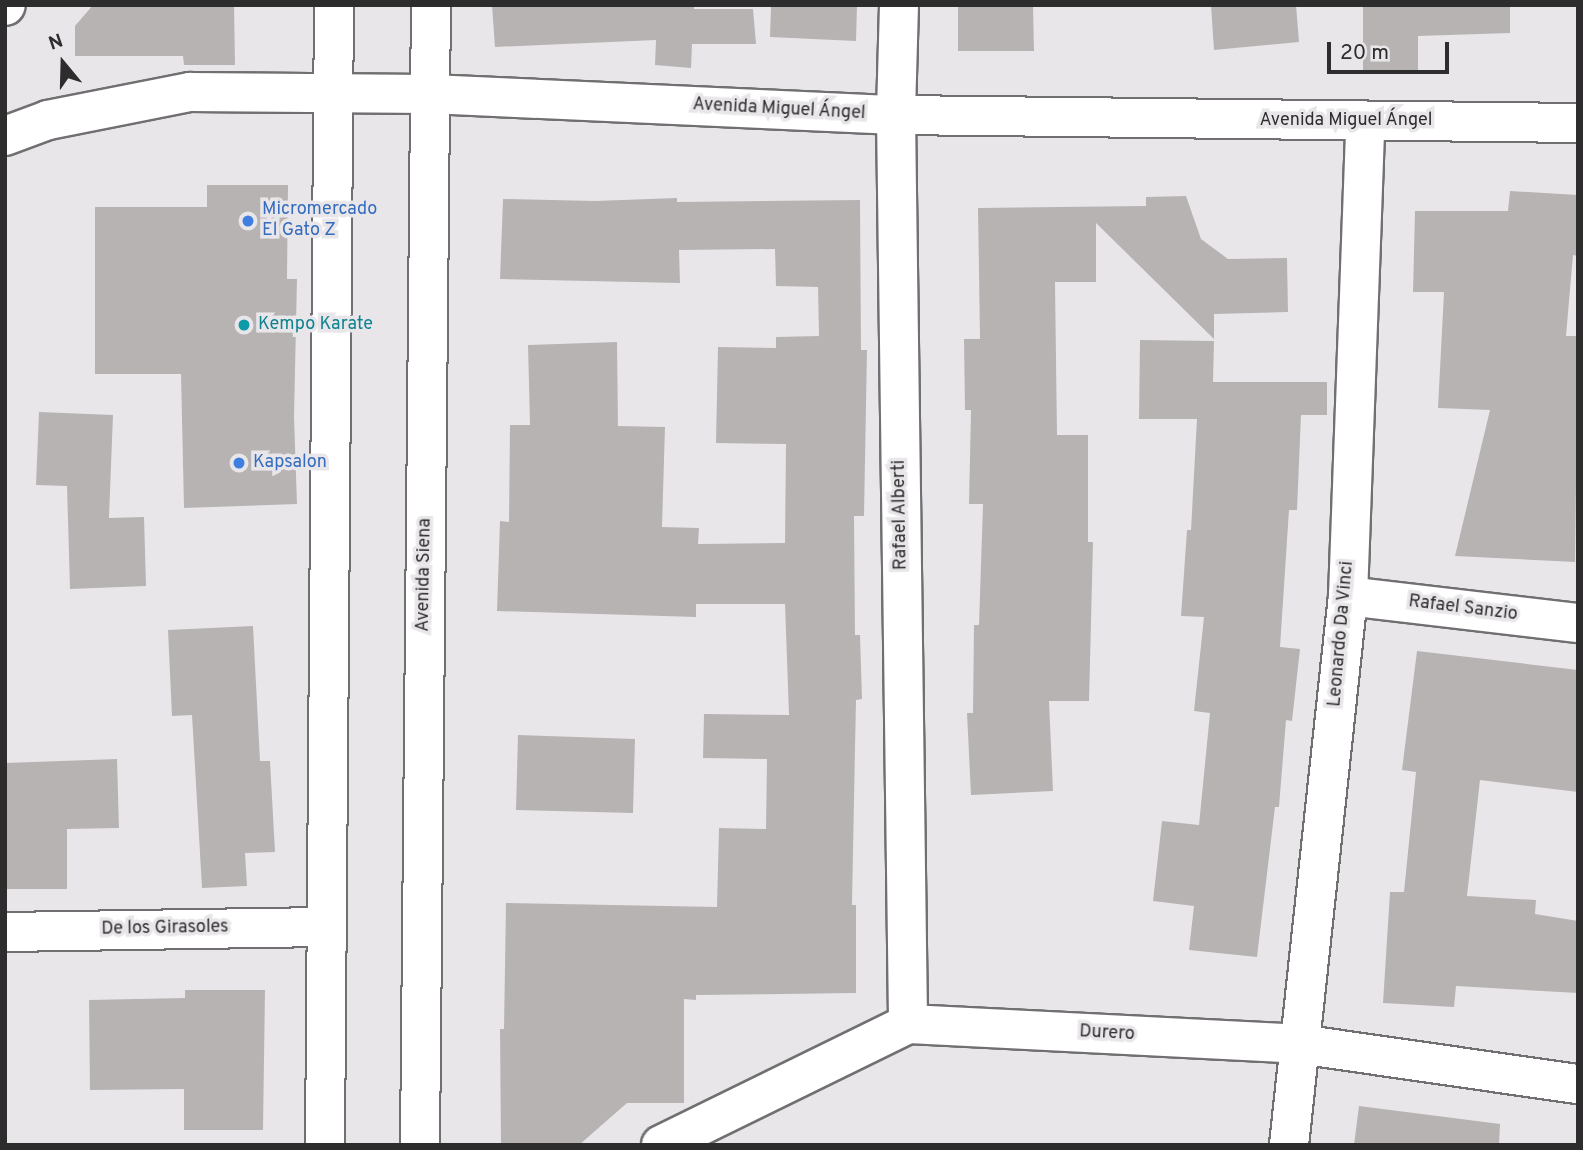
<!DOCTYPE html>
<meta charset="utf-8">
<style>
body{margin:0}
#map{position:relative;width:1583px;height:1150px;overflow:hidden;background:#e9e6ea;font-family:Overpass,sans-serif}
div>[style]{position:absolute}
.building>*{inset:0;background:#b8b3b3}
.roads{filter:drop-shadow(2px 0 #716f72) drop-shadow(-2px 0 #716f72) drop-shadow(0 2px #716f72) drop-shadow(0 -2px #716f72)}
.minor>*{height:38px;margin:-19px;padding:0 19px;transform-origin:19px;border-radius:19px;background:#fff}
.dots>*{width:19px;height:19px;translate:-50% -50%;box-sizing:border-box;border:4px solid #e9e6ea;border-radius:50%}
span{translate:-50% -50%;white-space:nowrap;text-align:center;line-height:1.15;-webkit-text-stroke:7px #e9e6ea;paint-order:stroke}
.street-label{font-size:18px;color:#2e2d2e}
.shop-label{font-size:18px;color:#366cbe}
.left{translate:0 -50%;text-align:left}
.culture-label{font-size:18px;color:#0d838f}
.frame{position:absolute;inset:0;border:7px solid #2e2d2e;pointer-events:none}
.north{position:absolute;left:28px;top:28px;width:70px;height:70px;-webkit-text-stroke:5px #e9e6ea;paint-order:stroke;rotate:341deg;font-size:19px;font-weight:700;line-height:28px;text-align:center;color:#2e2d2e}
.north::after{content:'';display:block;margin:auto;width:24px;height:32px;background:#2e2d2e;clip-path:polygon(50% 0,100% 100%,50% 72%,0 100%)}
.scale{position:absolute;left:1327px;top:42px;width:122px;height:32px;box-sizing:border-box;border:4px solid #2e2d2e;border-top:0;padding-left:9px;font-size:21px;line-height:24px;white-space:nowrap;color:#2e2d2e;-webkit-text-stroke:5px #e9e6ea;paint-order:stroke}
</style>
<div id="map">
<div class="building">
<i style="clip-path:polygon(93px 5px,234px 5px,235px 65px,184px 65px,183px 56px,75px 56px,75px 26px)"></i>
<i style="clip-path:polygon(492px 5px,694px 5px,694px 9px,753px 9px,756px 44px,692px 44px,691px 68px,655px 65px,656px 40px,495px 47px)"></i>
<i style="clip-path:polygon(771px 5px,857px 5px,856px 41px,770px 37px)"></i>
<i style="clip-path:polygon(958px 5px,1033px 5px,1034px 51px,958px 51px)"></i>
<i style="clip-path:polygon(1211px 5px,1296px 5px,1299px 42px,1214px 50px)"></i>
<i style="clip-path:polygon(1363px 5px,1510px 5px,1510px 33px,1418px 36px,1418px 74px,1363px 73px)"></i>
<i style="clip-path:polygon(207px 185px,288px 185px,287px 279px,297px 279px,294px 417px,297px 504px,184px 508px,181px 374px,95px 374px,95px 207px,207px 207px)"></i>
<i style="clip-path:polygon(1510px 191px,1578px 195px,1578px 256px,1573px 255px,1566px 336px,1578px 336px,1575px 562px,1455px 556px,1490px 410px,1438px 408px,1444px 292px,1413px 292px,1415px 211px,1508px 211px)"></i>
<i style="clip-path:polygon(1186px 196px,1201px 239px,1228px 259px,1287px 258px,1288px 312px,1214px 314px,1214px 339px,1096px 223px,1096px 282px,1055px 282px,1057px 435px,1088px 435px,1088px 542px,1093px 542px,1089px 701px,1049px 701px,1053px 791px,971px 795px,967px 713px,973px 713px,974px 625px,979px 625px,983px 504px,969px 504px,971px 410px,965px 410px,964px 339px,980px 339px,978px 208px,1146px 206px,1146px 197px)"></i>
<i style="clip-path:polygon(677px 198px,677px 202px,860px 200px,861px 350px,867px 350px,864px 516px,854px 516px,855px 635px,860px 635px,862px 699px,856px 700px,854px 800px,852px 905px,856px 905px,856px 993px,696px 995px,696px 1000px,684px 999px,684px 1103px,627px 1103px,579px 1145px,501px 1145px,500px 1029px,504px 1029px,506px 903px,717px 907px,719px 828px,766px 829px,767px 759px,703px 758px,704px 714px,789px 715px,785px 604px,696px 604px,696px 617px,497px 611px,500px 521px,509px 522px,510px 425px,530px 425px,528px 345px,617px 342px,618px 426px,665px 427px,662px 527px,699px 528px,698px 544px,785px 543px,786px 444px,716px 443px,718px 347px,776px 348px,776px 337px,819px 336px,818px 287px,776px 286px,775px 249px,679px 250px,680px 283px,500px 279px,503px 199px,595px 201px)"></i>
<i style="clip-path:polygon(1140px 340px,1214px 341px,1213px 382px,1327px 382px,1327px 415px,1301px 415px,1297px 510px,1289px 510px,1280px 647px,1300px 649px,1292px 721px,1286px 720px,1279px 807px,1275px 807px,1257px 957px,1189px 950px,1194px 906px,1153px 901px,1162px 821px,1199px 825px,1210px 713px,1194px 711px,1204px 617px,1181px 616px,1187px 530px,1191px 530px,1197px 419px,1139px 419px)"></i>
<i style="clip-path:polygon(39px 412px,113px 415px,109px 518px,144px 517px,146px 586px,70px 589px,67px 486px,36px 485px)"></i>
<i style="clip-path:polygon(253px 626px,260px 761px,270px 761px,275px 852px,245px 853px,247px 886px,202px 888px,192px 715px,172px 716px,168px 630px)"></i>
<i style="clip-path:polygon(1417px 651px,1578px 670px,1578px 792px,1480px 780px,1467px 896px,1536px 900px,1535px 914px,1578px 921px,1578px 993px,1456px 986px,1454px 1007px,1383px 1003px,1390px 892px,1404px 892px,1416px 772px,1402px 770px)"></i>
<i style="clip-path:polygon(518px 735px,635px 739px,633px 813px,516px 810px)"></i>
<i style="clip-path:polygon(117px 759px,119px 828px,67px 829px,67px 889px,5px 889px,5px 763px)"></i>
<i style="clip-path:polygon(185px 990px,265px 990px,263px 1130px,184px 1130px,184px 1089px,90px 1090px,89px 1000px,185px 998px)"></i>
<i style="clip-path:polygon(1359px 1106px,1500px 1124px,1499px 1145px,1354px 1145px)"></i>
</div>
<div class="roads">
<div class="minor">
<i style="left:899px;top:5px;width:110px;rotate:91.6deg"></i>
<i style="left:896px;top:115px;width:909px;rotate:89.24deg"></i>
<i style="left:5px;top:6px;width:1px;rotate:-45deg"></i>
<i style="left:5px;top:136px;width:46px;rotate:-20.4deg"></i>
<i style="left:48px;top:120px;width:145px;rotate:-11.2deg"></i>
<i style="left:190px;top:92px;width:240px;rotate:0.5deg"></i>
<i style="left:430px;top:94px;width:466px;rotate:2.6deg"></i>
<i style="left:896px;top:115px;width:682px;rotate:0.67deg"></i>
<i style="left:1348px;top:596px;width:232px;rotate:6.7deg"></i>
<i style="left:5px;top:932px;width:319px;rotate:-0.9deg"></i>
<i style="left:325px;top:1145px;width:1140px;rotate:-89.55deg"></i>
<i style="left:420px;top:1145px;width:1140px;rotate:-89.45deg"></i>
<i style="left:661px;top:1145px;width:275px;rotate:-26.1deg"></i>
<i style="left:908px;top:1024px;width:392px;rotate:2.9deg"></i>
<i style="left:1299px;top:1044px;width:282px;rotate:8.2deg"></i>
<i style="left:1289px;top:1145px;width:552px;rotate:-83.87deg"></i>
<i style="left:1348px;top:596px;width:474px;rotate:-87.9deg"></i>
</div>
</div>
<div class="dots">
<i style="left:248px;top:221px;background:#3f7fe0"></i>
<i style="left:244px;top:325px;background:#0f9aa8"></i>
<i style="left:239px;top:463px;background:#3f7fe0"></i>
</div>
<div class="street-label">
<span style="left:779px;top:110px;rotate:3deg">Avenida Miguel Ángel</span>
<span style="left:1346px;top:121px">Avenida Miguel Ángel</span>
<span style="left:901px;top:515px;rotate:-91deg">Rafael Alberti</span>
<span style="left:425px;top:575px;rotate:-89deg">Avenida Siena</span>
<span style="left:1463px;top:609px;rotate:7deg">Rafael Sanzio</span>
<span style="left:1342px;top:634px;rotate:-85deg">Leonardo Da Vinci</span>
<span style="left:165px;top:929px;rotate:-1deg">De los Girasoles</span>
<span style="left:1107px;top:1034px;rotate:3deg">Durero</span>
</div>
<div class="shop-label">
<span class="left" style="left:262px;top:221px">Micromercado<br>El Gato Z</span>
<span class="left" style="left:253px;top:463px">Kapsalon</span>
</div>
<div class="culture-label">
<span class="left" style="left:258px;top:325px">Kempo Karate</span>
</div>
<div class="frame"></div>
<div class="north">N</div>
<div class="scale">20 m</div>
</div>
